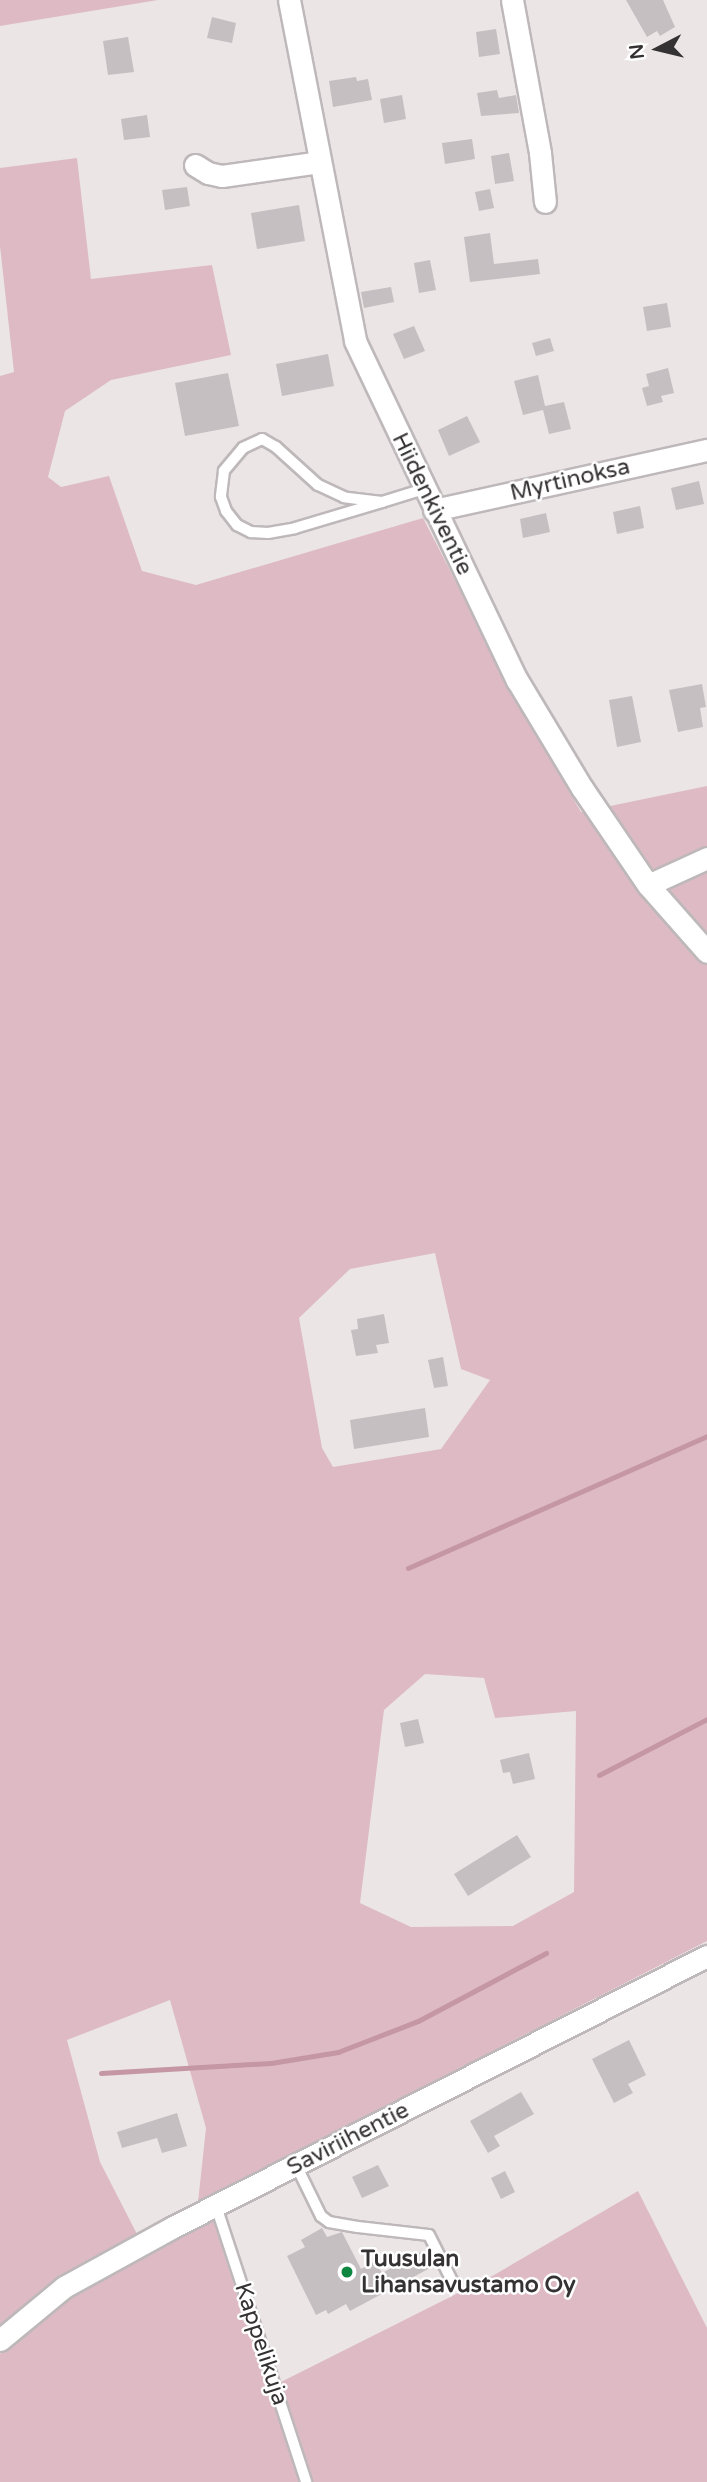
<!DOCTYPE html>
<style>
body{margin:0}
#map{position:relative;width:707px;height:2482px;overflow:hidden;background:#ebe5e6;font-family:"Varela Round",sans-serif}
div>[style]{position:absolute}
.green>*{inset:0;background:#debbc4}
.stream>*{height:5px;margin:-2.5px;padding:0 2.5px;transform-origin:2.5px;border-radius:2.5px;background:#c596a3}
.building>*{inset:0;background:#c5bfc1}
.roads{filter:drop-shadow(2px 0 #beb8ba) drop-shadow(-2px 0 #beb8ba) drop-shadow(0 2px #beb8ba) drop-shadow(0 -2px #beb8ba)}
.lane>*{height:10px;margin:-5px;padding:0 5px;transform-origin:5px;border-radius:5px;background:#fff}
.street>*{height:21px;margin:-10.5px;padding:0 10.5px;transform-origin:10.5px;border-radius:10.5px;background:#fff}
.dots>*{width:19px;height:19px;translate:-50% -50%;box-sizing:border-box;border:4px solid #fff;border-radius:50%}
span{translate:-50% -50%;white-space:nowrap;text-align:center;line-height:1.15;-webkit-text-stroke:5px #fff;paint-order:stroke}
.street-label{font-size:23px;color:#353233}
.poi-label{font-size:23px;color:#353233;font-weight:700}
.left{translate:0 -50%;text-align:left}
.north{position:absolute;left:623px;top:14px;width:70px;height:70px;-webkit-text-stroke:5px #fff;paint-order:stroke;rotate:263deg;font-size:19px;font-weight:700;line-height:28px;text-align:center;color:#353233}
.north::after{content:'';display:block;margin:auto;width:24px;height:32px;background:#353233;clip-path:polygon(50% 0,100% 100%,50% 72%,0 100%)}
</style>
<div id="map">
<div class="green">
<i style="clip-path:polygon(0 0,158px 0,0 26px)"></i>
<i style="clip-path:polygon(evenodd,77px 158px,91px 279px,212px 265px,231px 355px,111px 380px,65px 411px,48px 477px,61px 487px,109px 476px,142px 571px,196px 585px,423px 518px,515px 697px,581px 812px,707px 786px,707px 1941px,198px 2202px,206px 2128px,170px 2000px,67px 2040px,100px 2162px,138px 2236px,62px 2274px,0 2325px,0 376px,14px 372px,0 246px,0 168px,77px 158px,435px 1253px,461px 1369px,490px 1380px,441px 1449px,333px 1467px,322px 1448px,299px 1318px,350px 1269px,435px 1253px,77px 158px,425px 1674px,484px 1678px,495px 1718px,576px 1711px,574px 1892px,513px 1926px,411px 1927px,360px 1903px,384px 1710px,425px 1674px)"></i>
<i style="clip-path:polygon(638px 2191px,707px 2328px,707px 2482px,0 2482px,0 2354px,72px 2293px,213px 2219px,267px 2389px,494px 2275px)"></i>
</div>
<div class="stream">
<i style="left:408px;top:1568px;width:327px;rotate:-23.8deg"></i>
<i style="left:599px;top:1775px;width:122px;rotate:-27.4deg"></i>
<i style="left:101px;top:2073px;width:170px;rotate:-3.4deg"></i>
<i style="left:271px;top:2063px;width:68px;rotate:-9.3deg"></i>
<i style="left:338px;top:2052px;width:86px;rotate:-21.2deg"></i>
<i style="left:418px;top:2021px;width:145px;rotate:-28deg"></i>
</div>
<div class="building">
<i style="clip-path:polygon(626px 0,663px 0,675px 27px,660px 36px,657px 31px,647px 37px)"></i>
<i style="clip-path:polygon(212px 17px,236px 23px,232px 43px,207px 38px)"></i>
<i style="clip-path:polygon(496px 29px,500px 54px,479px 57px,476px 32px)"></i>
<i style="clip-path:polygon(128px 37px,134px 72px,108px 75px,103px 41px)"></i>
<i style="clip-path:polygon(356px 77px,357px 81px,368px 79px,372px 100px,333px 107px,329px 81px)"></i>
<i style="clip-path:polygon(497px 90px,499px 98px,516px 95px,519px 113px,481px 116px,477px 93px)"></i>
<i style="clip-path:polygon(402px 95px,406px 119px,384px 123px,380px 99px)"></i>
<i style="clip-path:polygon(147px 115px,150px 137px,124px 140px,121px 119px)"></i>
<i style="clip-path:polygon(472px 139px,475px 159px,445px 164px,442px 143px)"></i>
<i style="clip-path:polygon(509px 153px,514px 181px,495px 184px,491px 156px)"></i>
<i style="clip-path:polygon(187px 187px,190px 206px,165px 210px,162px 190px)"></i>
<i style="clip-path:polygon(490px 189px,494px 208px,479px 211px,475px 192px)"></i>
<i style="clip-path:polygon(299px 205px,305px 241px,257px 249px,251px 213px)"></i>
<i style="clip-path:polygon(490px 233px,494px 264px,538px 259px,540px 274px,470px 282px,464px 237px)"></i>
<i style="clip-path:polygon(430px 260px,436px 290px,419px 293px,414px 263px)"></i>
<i style="clip-path:polygon(391px 287px,394px 302px,364px 308px,361px 292px)"></i>
<i style="clip-path:polygon(667px 303px,671px 327px,647px 331px,643px 307px)"></i>
<i style="clip-path:polygon(414px 326px,425px 351px,404px 359px,393px 334px)"></i>
<i style="clip-path:polygon(550px 338px,554px 351px,536px 356px,532px 343px)"></i>
<i style="clip-path:polygon(328px 354px,334px 386px,282px 396px,276px 364px)"></i>
<i style="clip-path:polygon(668px 368px,674px 393px,661px 396px,663px 402px,647px 406px,642px 388px,649px 386px,646px 374px)"></i>
<i style="clip-path:polygon(228px 373px,239px 426px,185px 436px,175px 383px)"></i>
<i style="clip-path:polygon(538px 375px,545px 406px,564px 402px,571px 429px,549px 434px,543px 410px,523px 415px,514px 381px)"></i>
<i style="clip-path:polygon(467px 416px,480px 442px,449px 456px,438px 430px)"></i>
<i style="clip-path:polygon(699px 481px,704px 504px,676px 510px,671px 488px)"></i>
<i style="clip-path:polygon(640px 506px,644px 528px,617px 534px,613px 512px)"></i>
<i style="clip-path:polygon(546px 513px,550px 532px,523px 538px,520px 519px)"></i>
<i style="clip-path:polygon(702px 684px,706px 707px,700px 708px,703px 727px,678px 732px,669px 690px)"></i>
<i style="clip-path:polygon(632px 696px,641px 742px,617px 747px,609px 700px)"></i>
<i style="clip-path:polygon(384px 1314px,389px 1343px,376px 1345px,378px 1353px,356px 1356px,351px 1330px,358px 1329px,357px 1319px)"></i>
<i style="clip-path:polygon(443px 1357px,448px 1386px,434px 1388px,428px 1360px)"></i>
<i style="clip-path:polygon(425px 1408px,429px 1437px,354px 1449px,350px 1420px)"></i>
<i style="clip-path:polygon(418px 1719px,424px 1743px,405px 1747px,400px 1723px)"></i>
<i style="clip-path:polygon(529px 1753px,535px 1779px,513px 1784px,510px 1772px,503px 1773px,500px 1760px)"></i>
<i style="clip-path:polygon(517px 1835px,531px 1857px,468px 1896px,454px 1874px)"></i>
<i style="clip-path:polygon(629px 2040px,646px 2075px,628px 2084px,633px 2093px,614px 2103px,592px 2059px)"></i>
<i style="clip-path:polygon(521px 2092px,534px 2114px,494px 2136px,500px 2146px,488px 2153px,470px 2121px)"></i>
<i style="clip-path:polygon(177px 2113px,187px 2146px,162px 2153px,157px 2138px,122px 2148px,117px 2132px)"></i>
<i style="clip-path:polygon(378px 2165px,389px 2186px,362px 2198px,352px 2177px)"></i>
<i style="clip-path:polygon(505px 2171px,515px 2192px,501px 2199px,491px 2178px)"></i>
<i style="clip-path:polygon(322px 2228px,327px 2237px,342px 2232px,361px 2269px,375px 2261px,382px 2273px,421px 2252px,430px 2268px,350px 2311px,346px 2304px,328px 2314px,326px 2310px,316px 2315px,287px 2256px,305px 2247px,301px 2240px)"></i>
</div>
<div class="roads">
<div class="lane">
<i style="left:382px;top:502px;width:38px;rotate:-173deg"></i>
<i style="left:344px;top:497px;width:29px;rotate:-155deg"></i>
<i style="left:318px;top:485px;width:57px;rotate:-137.9deg"></i>
<i style="left:276px;top:447px;width:16px;rotate:-150deg"></i>
<i style="left:262px;top:439px;width:21px;rotate:155deg"></i>
<i style="left:243px;top:448px;width:30px;rotate:130deg"></i>
<i style="left:224px;top:471px;width:26px;rotate:97deg"></i>
<i style="left:221px;top:497px;width:15px;rotate:70deg"></i>
<i style="left:226px;top:511px;width:18px;rotate:52deg"></i>
<i style="left:237px;top:525px;width:16px;rotate:27deg"></i>
<i style="left:251px;top:532px;width:17px;rotate:3deg"></i>
<i style="left:268px;top:533px;width:27px;rotate:-10deg"></i>
<i style="left:295px;top:528px;width:91px;rotate:-16.6deg"></i>
<i style="left:382px;top:502px;width:44px;rotate:-17.2deg"></i>
<i style="left:296px;top:2165px;width:57px;rotate:63.9deg"></i>
<i style="left:321px;top:2216px;width:10px;rotate:37deg"></i>
<i style="left:329px;top:2222px;width:29px;rotate:10deg"></i>
<i style="left:358px;top:2227px;width:71px;rotate:6.4deg"></i>
<i style="left:429px;top:2235px;width:51px;rotate:63.4deg"></i>
<i style="left:216px;top:2206px;width:290px;rotate:71.9deg"></i>
</div>
<div class="street">
<i style="left:289px;top:0;width:347px;rotate:79deg"></i>
<i style="left:355px;top:341px;width:376px;rotate:64.5deg"></i>
<i style="left:517px;top:680px;width:126px;rotate:59deg"></i>
<i style="left:582px;top:788px;width:117px;rotate:55.8deg"></i>
<i style="left:648px;top:885px;width:89px;rotate:48.6deg"></i>
<i style="left:512px;top:0;width:156px;rotate:79.6deg"></i>
<i style="left:540px;top:153px;width:49px;rotate:84.2deg"></i>
<i style="left:195px;top:165px;width:15px;rotate:32deg"></i>
<i style="left:208px;top:173px;width:14px;rotate:12deg"></i>
<i style="left:222px;top:176px;width:98px;rotate:-8.2deg"></i>
<i style="left:434px;top:510px;width:280px;rotate:-12.4deg"></i>
<i style="left:648px;top:885px;width:65px;rotate:-24.6deg"></i>
<i style="left:0;top:2340px;width:83px;rotate:-39.6deg"></i>
<i style="left:64px;top:2287px;width:124px;rotate:-28.8deg"></i>
<i style="left:173px;top:2227px;width:599px;rotate:-26.91deg"></i>
</div>
</div>
<div class="dots">
<i style="left:347px;top:2272px;background:#0d8640"></i>
</div>
<div class="street-label">
<span style="left:570px;top:480px;rotate:-13deg">Myrtinoksa</span>
<span style="left:432px;top:504px;rotate:64deg">Hiidenkiventie</span>
<span style="left:348px;top:2139px;rotate:-27deg">Saviriihentie</span>
<span style="left:261px;top:2344px;rotate:72deg">Kappelikuja</span>
</div>
<div class="poi-label">
<span class="left" style="left:361px;top:2272px">Tuusulan<br>Lihansavustamo Oy</span>
</div>
<div class="north">N</div>
</div>
